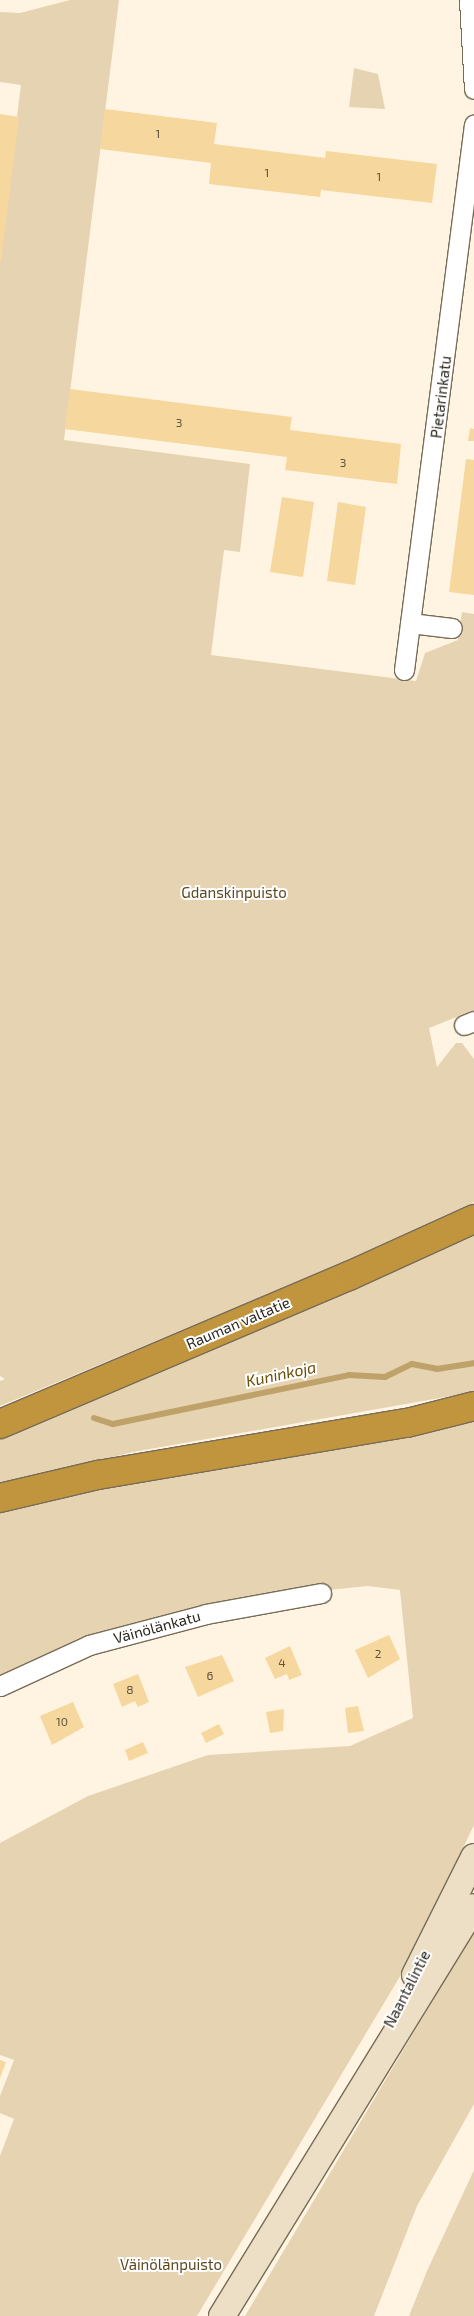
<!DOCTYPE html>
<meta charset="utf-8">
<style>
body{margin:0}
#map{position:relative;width:474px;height:2316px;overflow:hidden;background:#fff4e1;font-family:"Exo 2",sans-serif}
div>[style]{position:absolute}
.green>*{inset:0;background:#e6d3b2}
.stream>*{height:6px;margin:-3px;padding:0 3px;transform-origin:3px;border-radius:3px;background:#bfa16a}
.building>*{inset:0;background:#f6d79e}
.roads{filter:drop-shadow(1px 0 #776c57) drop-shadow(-1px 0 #776c57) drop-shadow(0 1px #776c57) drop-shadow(0 -1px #776c57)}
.street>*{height:19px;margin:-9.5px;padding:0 9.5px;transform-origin:9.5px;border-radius:9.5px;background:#fff}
.secondary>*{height:26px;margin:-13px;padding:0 13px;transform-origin:13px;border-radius:13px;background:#ecdfc5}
.highway>*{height:28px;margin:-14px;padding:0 14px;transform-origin:14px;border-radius:14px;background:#c1953e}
span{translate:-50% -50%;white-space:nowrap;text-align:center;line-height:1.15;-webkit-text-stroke:4px #fff;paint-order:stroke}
.number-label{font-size:12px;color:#5e533e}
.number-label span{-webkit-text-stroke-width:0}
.street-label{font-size:15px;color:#2c271e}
.park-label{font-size:15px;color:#5d481d}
.water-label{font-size:16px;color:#6b4d05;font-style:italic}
</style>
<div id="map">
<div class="green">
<i style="clip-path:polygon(70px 0,119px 0,64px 440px,250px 464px,240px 552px,224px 550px,211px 655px,416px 681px,425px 653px,458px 640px,462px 612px,474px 614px,474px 1010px,429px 1028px,437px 1067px,456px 1043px,462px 1043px,474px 1059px,474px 1202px,321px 1272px,0 1406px,0 1381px,5px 1379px,0 1376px,0 251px,21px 85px,0 82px,0 12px,20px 13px)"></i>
<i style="clip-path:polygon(354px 68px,378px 74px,385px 109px,349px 107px)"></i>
<i style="clip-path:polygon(474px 1236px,474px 1392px,133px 1452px,0 1485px,0 1438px)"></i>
<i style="clip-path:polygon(474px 1418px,474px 1825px,411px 1958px,197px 2316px,0 2316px,0 2156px,14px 2119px,0 2113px,0 2096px,14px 2060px,0 2055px,0 1843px,88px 1796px,208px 1755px,350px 1746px,413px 1718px,400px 1590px,368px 1586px,299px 1593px,85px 1638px,0 1675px,0 1510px,99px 1487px)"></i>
<i style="clip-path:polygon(474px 1931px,474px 2104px,417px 2206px,374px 2316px,245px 2316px)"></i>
<i style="clip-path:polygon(474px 2170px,474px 2316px,409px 2316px,427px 2271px)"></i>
</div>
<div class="stream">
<i style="left:94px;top:1418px;width:20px;rotate:18deg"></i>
<i style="left:113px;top:1424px;width:241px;rotate:-11.7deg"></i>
<i style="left:349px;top:1375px;width:36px;rotate:3deg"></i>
<i style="left:385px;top:1377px;width:30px;rotate:-26deg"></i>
<i style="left:412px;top:1364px;width:25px;rotate:11deg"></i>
<i style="left:437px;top:1369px;width:37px;rotate:-9deg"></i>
</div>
<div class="building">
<i style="clip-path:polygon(105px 109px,217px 123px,214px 144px,325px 158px,326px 151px,437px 164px,432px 203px,321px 190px,320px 197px,209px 184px,211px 163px,100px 149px)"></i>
<i style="clip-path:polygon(0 114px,19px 117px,1px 262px,0 261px)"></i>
<i style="clip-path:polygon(70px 389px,292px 417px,290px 430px,401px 444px,397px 484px,285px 470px,287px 457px,65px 429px)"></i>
<i style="clip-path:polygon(470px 428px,474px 429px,474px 441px,468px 441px)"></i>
<i style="clip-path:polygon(466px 459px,474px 460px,474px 595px,449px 592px)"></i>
<i style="clip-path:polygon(282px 497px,314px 502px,303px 577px,270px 572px)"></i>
<i style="clip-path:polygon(338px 502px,366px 507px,355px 585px,327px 581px)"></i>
<i style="clip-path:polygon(389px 1635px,400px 1659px,368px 1678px,355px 1650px)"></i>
<i style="clip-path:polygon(290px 1646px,302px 1675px,289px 1680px,287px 1674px,275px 1679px,265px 1658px)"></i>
<i style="clip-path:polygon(222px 1655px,234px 1681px,198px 1697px,185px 1667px)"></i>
<i style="clip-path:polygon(138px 1674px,149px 1702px,138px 1707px,135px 1701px,122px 1707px,113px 1684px)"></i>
<i style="clip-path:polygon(73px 1702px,84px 1727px,52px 1745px,40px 1716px)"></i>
<i style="clip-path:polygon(358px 1706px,364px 1731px,348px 1733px,345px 1708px)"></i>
<i style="clip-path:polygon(284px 1709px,283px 1731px,270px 1733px,266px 1712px)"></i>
<i style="clip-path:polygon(219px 1724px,224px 1734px,206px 1743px,201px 1733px)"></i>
<i style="clip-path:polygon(143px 1742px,148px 1753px,129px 1761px,125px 1750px)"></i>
<i style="clip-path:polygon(0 2060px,6px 2062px,0 2078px)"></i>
</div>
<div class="roads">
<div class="street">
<i style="left:469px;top:0;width:89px;rotate:86.8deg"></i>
<i style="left:410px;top:623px;width:42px;rotate:6.8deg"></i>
<i style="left:404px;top:670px;width:550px;rotate:-82.69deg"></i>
<i style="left:464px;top:1025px;width:11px;rotate:-22deg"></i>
<i style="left:0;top:1686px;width:98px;rotate:-24.7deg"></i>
<i style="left:89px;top:1645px;width:121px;rotate:-14.8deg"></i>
<i style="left:206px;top:1614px;width:117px;rotate:-10.3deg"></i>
</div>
<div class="secondary">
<i style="left:415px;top:1975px;width:132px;rotate:-63.4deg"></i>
<i style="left:222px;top:2316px;width:480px;rotate:-58.4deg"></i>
</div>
<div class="highway">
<i style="left:0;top:1424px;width:379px;rotate:-23deg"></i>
<i style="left:349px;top:1276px;width:137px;rotate:-24.5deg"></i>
<i style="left:0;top:1498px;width:101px;rotate:-13.2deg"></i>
<i style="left:98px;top:1475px;width:313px;rotate:-9.6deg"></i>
<i style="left:407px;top:1423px;width:69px;rotate:-14.2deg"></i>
</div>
</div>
<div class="number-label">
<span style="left:158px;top:134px">1</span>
<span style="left:267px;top:173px">1</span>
<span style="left:379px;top:177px">1</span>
<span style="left:179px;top:423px">3</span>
<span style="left:343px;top:463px">3</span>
<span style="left:378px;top:1654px">2</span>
<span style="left:282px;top:1663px">4</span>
<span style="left:210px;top:1676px">6</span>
<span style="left:130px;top:1690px">8</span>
<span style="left:62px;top:1722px">10</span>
</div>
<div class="street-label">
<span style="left:441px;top:397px;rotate:-83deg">Pietarinkatu</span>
<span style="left:238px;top:1323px;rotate:-23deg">Rauman valtatie</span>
<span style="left:157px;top:1627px;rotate:-15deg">Väinölänkatu</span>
<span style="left:407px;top:1989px;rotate:-63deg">Naantalintie</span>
</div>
<div class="park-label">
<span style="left:234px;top:893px">Gdanskinpuisto</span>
<span style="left:171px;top:2265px">Väinölänpuisto</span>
</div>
<div class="water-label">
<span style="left:281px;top:1374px;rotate:-12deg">Kuninkoja</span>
</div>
</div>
